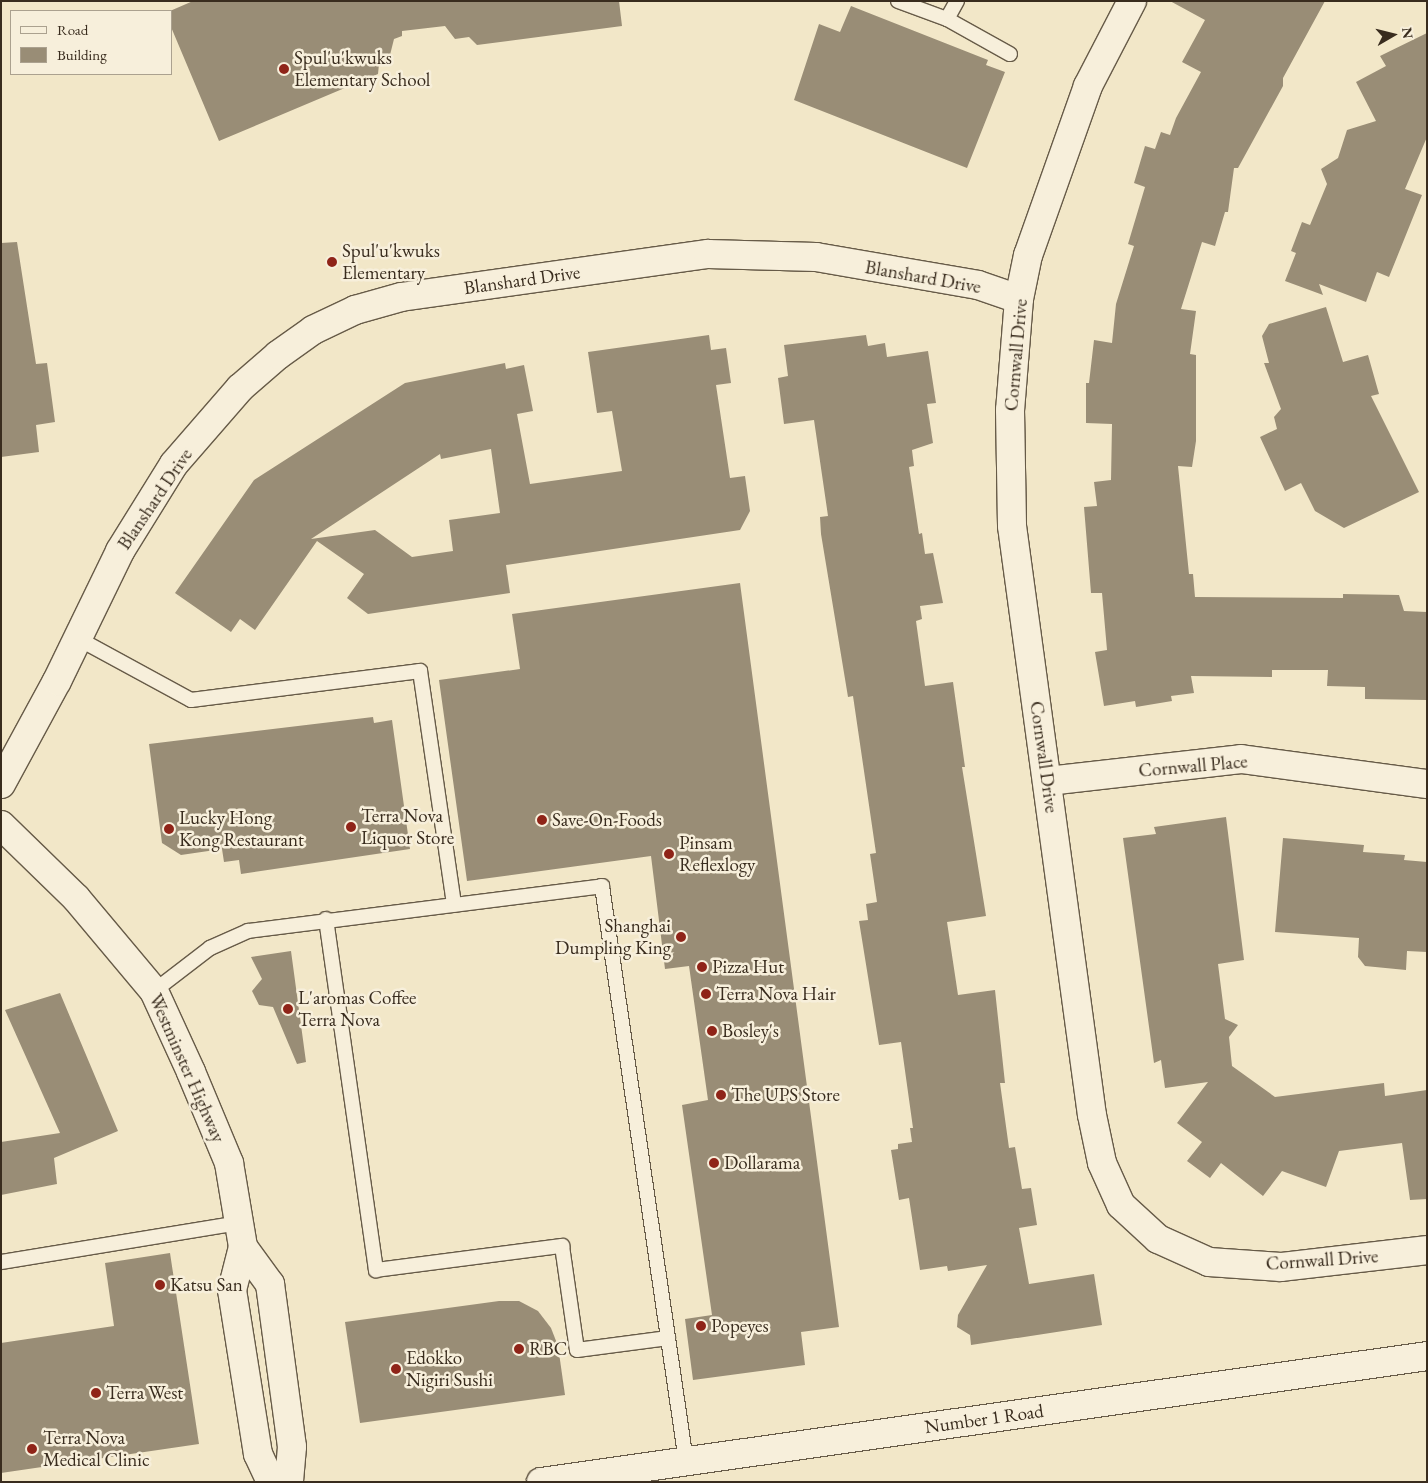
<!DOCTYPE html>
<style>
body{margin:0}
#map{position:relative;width:1428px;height:1483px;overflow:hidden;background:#f2e7c8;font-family:"EB Garamond",serif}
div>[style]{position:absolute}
.building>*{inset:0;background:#998d76}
.roads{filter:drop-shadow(1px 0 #675b48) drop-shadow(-1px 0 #675b48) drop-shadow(0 1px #675b48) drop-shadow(0 -1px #675b48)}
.service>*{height:14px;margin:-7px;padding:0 7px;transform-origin:7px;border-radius:7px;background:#f7efdb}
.minor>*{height:28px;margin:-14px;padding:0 14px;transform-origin:14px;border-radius:14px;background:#f7efdb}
.tertiary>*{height:28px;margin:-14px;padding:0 14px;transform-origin:14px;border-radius:14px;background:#f7efdb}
.dots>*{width:14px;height:14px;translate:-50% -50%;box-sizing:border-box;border:2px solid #f7efdb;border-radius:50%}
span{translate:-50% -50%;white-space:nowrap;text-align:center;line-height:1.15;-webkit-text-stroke:5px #f7efdb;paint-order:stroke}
.poi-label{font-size:19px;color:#392c1e}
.left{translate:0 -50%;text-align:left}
.right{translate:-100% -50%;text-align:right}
.street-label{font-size:19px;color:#392c1e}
.frame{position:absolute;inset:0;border:2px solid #392c1e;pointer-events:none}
.legend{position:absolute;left:10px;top:10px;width:162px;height:65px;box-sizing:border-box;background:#f7efdb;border:1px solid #aba18f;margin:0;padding:6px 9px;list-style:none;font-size:15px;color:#392c1e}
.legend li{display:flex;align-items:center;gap:10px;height:25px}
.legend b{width:25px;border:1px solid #aba18f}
.north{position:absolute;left:1368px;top:10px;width:50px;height:50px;-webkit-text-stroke:4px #f7efdb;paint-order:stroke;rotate:82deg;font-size:14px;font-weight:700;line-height:20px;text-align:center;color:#392c1e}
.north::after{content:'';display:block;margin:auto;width:18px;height:22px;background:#392c1e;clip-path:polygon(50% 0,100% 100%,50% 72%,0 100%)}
</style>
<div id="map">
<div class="building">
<i style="clip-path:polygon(193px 1px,619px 1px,622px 26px,477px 45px,469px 37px,455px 39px,445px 26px,402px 31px,402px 36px,394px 39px,389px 59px,379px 64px,378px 74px,219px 141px,171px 27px,170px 11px)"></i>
<i style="clip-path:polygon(1170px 1px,1325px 1px,1283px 78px,1283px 86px,1238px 168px,1234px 168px,1228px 212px,1225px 212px,1215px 246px,1202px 242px,1181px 309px,1196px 311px,1190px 354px,1196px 355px,1196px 441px,1192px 467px,1178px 466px,1189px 574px,1193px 574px,1195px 597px,1343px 598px,1343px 594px,1399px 595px,1404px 611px,1427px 612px,1427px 700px,1365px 699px,1365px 687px,1327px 686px,1328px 670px,1272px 670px,1272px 677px,1191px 676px,1194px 693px,1171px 696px,1172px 701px,1136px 707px,1135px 701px,1104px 706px,1095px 652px,1107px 650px,1102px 593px,1091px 593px,1084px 507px,1097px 506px,1094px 482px,1111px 480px,1112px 424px,1086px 423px,1086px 383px,1089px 383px,1094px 340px,1112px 343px,1116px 304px,1134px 246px,1128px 244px,1145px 187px,1134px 183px,1145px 146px,1155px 149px,1161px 132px,1170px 135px,1176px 118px,1201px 72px,1182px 62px,1205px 20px)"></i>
<i style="clip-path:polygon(851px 6px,988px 60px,986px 65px,1005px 72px,967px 168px,794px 100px,819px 24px,840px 32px)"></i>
<i style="clip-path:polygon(1427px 33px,1427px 137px,1405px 189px,1422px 195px,1389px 277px,1377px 272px,1366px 302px,1319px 284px,1323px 295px,1285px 281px,1296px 253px,1291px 251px,1302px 222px,1310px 225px,1327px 184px,1321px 169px,1338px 158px,1347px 130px,1376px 121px,1356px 82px,1386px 66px,1380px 56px)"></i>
<i style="clip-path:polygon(17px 242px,36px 364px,47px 363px,55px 422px,36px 425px,39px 452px,1px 457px,1px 243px)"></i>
<i style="clip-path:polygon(1326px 307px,1343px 362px,1368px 355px,1379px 394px,1371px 396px,1419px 492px,1344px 528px,1315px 511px,1301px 483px,1285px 491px,1260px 437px,1277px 429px,1274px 417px,1281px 409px,1264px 363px,1269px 363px,1262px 336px,1269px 324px)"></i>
<i style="clip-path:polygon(evenodd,709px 335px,711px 350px,726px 348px,731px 383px,716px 385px,730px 478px,745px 476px,750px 511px,740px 530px,506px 565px,510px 593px,368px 614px,347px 598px,364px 574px,317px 541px,255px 630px,240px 619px,231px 632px,175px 593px,254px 480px,405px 383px,505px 363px,506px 369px,524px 365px,533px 411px,517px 414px,530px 484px,622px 471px,612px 411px,597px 413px,588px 352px,709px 335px,491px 449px,500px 513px,449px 520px,453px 551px,412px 557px,375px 530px,311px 539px,440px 454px,441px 459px,491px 449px)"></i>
<i style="clip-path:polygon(866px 335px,868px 346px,885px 343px,887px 357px,928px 351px,936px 403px,927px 404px,933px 443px,912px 450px,914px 466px,909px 467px,919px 534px,922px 533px,925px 554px,933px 553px,943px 603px,920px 606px,922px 619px,916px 621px,925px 686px,953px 682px,965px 767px,962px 767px,986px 916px,947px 922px,958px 995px,995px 990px,1005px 1083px,1000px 1083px,1009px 1148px,1015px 1147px,1022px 1189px,1031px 1188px,1037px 1225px,1019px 1228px,1029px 1284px,1094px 1274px,1102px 1325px,971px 1345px,970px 1335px,957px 1327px,958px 1315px,987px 1265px,948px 1271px,947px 1266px,920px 1270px,909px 1198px,899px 1200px,891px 1150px,898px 1149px,898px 1144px,912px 1142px,910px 1128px,913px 1128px,901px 1042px,879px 1045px,859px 921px,868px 920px,866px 904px,877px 902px,870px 854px,876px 853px,853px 696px,848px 697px,821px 534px,820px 517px,828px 516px,814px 420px,784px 424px,778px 378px,788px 376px,784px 345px)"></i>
<i style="clip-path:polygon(740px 583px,839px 1327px,801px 1332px,805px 1365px,693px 1380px,685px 1319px,712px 1315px,682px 1105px,708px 1100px,689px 966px,665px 969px,651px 856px,467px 881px,439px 680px,520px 669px,512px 614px)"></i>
<i style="clip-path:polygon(373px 717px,374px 723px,392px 720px,410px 849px,241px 874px,239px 860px,224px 862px,222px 849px,181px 855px,162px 843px,149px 744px)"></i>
<i style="clip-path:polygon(1226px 817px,1244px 960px,1218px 964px,1225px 1019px,1238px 1025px,1229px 1037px,1232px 1066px,1275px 1097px,1384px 1083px,1385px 1096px,1427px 1090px,1427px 1199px,1410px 1200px,1402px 1143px,1339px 1151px,1326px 1187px,1282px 1171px,1263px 1196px,1221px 1163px,1210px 1178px,1187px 1161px,1202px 1142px,1177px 1123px,1208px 1082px,1165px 1088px,1161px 1060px,1154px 1063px,1123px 838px,1156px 834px,1154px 827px)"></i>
<i style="clip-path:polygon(1283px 838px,1364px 845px,1363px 852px,1405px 855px,1404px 860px,1427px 862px,1427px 952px,1407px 951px,1406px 970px,1365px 966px,1358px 957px,1359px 938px,1275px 932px)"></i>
<i style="clip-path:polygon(291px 951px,306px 1062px,297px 1064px,273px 1007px,259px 1005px,252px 991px,262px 979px,251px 957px)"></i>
<i style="clip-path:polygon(60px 993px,118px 1131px,54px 1158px,57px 1184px,1px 1195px,1px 1142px,60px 1133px,5px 1010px)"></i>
<i style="clip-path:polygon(170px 1253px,199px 1444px,1px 1473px,1px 1343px,114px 1326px,105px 1263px)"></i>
<i style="clip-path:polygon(499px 1301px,519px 1301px,538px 1311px,551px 1328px,558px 1346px,565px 1395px,360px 1423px,345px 1322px)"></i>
</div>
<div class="roads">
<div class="service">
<i style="left:898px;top:1px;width:52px;rotate:20.2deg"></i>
<i style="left:947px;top:19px;width:72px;rotate:29.1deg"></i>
<i style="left:947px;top:19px;width:21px;rotate:-61deg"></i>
<i style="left:77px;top:638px;width:130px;rotate:28.5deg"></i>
<i style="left:191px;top:700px;width:231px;rotate:-7.2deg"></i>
<i style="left:420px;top:671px;width:236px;rotate:81.7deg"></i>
<i style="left:326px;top:919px;width:355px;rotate:81.9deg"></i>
<i style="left:376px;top:1270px;width:188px;rotate:-7.4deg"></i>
<i style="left:562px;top:1246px;width:105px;rotate:81.8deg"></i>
<i style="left:577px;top:1350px;width:92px;rotate:-7.5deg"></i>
<i style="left:154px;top:991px;width:71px;rotate:-37.5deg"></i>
<i style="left:210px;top:948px;width:42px;rotate:-24.1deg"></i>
<i style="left:248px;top:931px;width:357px;rotate:-7.2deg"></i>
<i style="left:602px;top:886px;width:581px;rotate:81.69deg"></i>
<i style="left:1px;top:1262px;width:241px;rotate:-9.3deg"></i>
</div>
<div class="minor">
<i style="left:1132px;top:1px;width:96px;rotate:117.4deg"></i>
<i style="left:1088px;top:86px;width:179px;rotate:109.5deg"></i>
<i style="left:1028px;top:255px;width:45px;rotate:101.6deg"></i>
<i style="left:1019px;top:299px;width:111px;rotate:94.6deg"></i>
<i style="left:1010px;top:410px;width:116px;rotate:89deg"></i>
<i style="left:1012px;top:526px;width:594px;rotate:82.27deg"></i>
<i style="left:1092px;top:1115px;width:49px;rotate:78.2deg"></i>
<i style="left:1102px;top:1163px;width:46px;rotate:65.7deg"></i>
<i style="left:1121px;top:1205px;width:50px;rotate:42.6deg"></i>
<i style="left:1158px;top:1239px;width:56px;rotate:24.3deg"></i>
<i style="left:1209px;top:1262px;width:72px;rotate:4deg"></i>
<i style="left:1281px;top:1267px;width:147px;rotate:-6.6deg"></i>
<i style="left:1048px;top:781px;width:194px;rotate:-6.5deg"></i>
<i style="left:1241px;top:759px;width:188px;rotate:7.7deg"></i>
<i style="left:1px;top:784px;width:117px;rotate:-61.5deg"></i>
<i style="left:57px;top:681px;width:144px;rotate:-64.1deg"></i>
<i style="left:120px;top:551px;width:102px;rotate:-58.2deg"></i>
<i style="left:174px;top:464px;width:101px;rotate:-49deg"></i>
<i style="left:240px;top:388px;width:50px;rotate:-41deg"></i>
<i style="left:278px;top:355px;width:43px;rotate:-35.5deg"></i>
<i style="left:313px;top:330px;width:47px;rotate:-25.5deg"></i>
<i style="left:355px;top:310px;width:48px;rotate:-15.8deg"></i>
<i style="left:401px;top:297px;width:310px;rotate:-8deg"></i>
<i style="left:708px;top:254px;width:108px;rotate:1.6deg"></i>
<i style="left:816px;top:257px;width:164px;rotate:9.8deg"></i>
<i style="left:978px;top:285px;width:43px;rotate:18.9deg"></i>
</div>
<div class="tertiary">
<i style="left:1px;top:825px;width:105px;rotate:44.2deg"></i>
<i style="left:76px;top:898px;width:121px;rotate:50deg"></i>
<i style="left:154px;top:991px;width:89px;rotate:65.4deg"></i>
<i style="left:191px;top:1072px;width:99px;rotate:67.3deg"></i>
<i style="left:229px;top:1163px;width:85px;rotate:80.5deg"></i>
<i style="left:243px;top:1247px;width:44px;rotate:104.3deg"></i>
<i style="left:232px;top:1290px;width:166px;rotate:81deg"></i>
<i style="left:258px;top:1454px;width:31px;rotate:65deg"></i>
<i style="left:243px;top:1247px;width:46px;rotate:53.9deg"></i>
<i style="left:270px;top:1284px;width:164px;rotate:82.3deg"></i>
<i style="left:292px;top:1447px;width:35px;rotate:95deg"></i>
<i style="left:541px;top:1482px;width:895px;rotate:-8.09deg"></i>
</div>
</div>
<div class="dots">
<i style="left:284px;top:69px;background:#8f2418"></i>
<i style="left:332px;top:262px;background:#8f2418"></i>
<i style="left:542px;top:820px;background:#8f2418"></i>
<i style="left:351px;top:827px;background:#8f2418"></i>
<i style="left:169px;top:829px;background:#8f2418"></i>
<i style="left:669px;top:854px;background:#8f2418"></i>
<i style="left:681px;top:937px;background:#8f2418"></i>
<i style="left:702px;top:967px;background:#8f2418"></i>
<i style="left:706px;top:994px;background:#8f2418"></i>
<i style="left:288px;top:1009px;background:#8f2418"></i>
<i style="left:712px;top:1031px;background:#8f2418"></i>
<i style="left:721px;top:1095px;background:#8f2418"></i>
<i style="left:714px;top:1163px;background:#8f2418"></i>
<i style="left:160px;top:1285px;background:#8f2418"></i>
<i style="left:701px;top:1326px;background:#8f2418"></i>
<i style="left:519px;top:1349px;background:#8f2418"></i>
<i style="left:396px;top:1369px;background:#8f2418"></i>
<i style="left:96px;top:1393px;background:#8f2418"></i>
<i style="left:32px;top:1449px;background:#8f2418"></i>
</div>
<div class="poi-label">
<span class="left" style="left:294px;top:69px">Spul'u'kwuks<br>Elementary School</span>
<span class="left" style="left:342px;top:262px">Spul'u'kwuks<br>Elementary</span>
<span class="left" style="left:361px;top:827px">Terra Nova<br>Liquor Store</span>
<span class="left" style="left:179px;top:829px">Lucky Hong<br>Kong Restaurant</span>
<span class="left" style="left:552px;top:820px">Save-On-Foods</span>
<span class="left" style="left:679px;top:854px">Pinsam<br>Reflexlogy</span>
<span class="right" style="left:671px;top:937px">Shanghai<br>Dumpling King</span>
<span class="left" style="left:712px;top:967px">Pizza Hut</span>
<span class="left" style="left:716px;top:994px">Terra Nova Hair</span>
<span class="left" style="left:298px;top:1009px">L'aromas Coffee<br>Terra Nova</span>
<span class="left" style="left:722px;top:1031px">Bosley's</span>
<span class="left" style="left:731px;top:1095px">The UPS Store</span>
<span class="left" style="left:724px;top:1163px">Dollarama</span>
<span class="left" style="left:170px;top:1285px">Katsu San</span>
<span class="left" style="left:711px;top:1326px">Popeyes</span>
<span class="left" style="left:529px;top:1349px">RBC</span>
<span class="left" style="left:406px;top:1369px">Edokko<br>Nigiri Sushi</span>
<span class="left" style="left:106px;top:1393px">Terra West</span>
<span class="left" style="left:43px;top:1449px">Terra Nova<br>Medical Clinic</span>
</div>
<div class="street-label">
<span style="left:923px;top:277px;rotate:10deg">Blanshard Drive</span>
<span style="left:522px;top:280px;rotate:-8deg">Blanshard Drive</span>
<span style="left:1016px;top:355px;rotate:-85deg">Cornwall Drive</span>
<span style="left:155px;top:499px;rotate:-56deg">Blanshard Drive</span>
<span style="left:1044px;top:757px;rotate:82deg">Cornwall Drive</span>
<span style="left:1193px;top:766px;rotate:-5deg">Cornwall Place</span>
<span style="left:187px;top:1068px;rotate:66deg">Westminster Highway</span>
<span style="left:1322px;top:1260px;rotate:-4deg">Cornwall Drive</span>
<span style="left:984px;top:1419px;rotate:-8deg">Number 1 Road</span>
</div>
<div class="frame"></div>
<ul class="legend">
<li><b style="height:6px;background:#f7efdb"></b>Road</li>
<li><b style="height:14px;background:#998d76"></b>Building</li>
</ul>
<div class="north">N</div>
</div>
